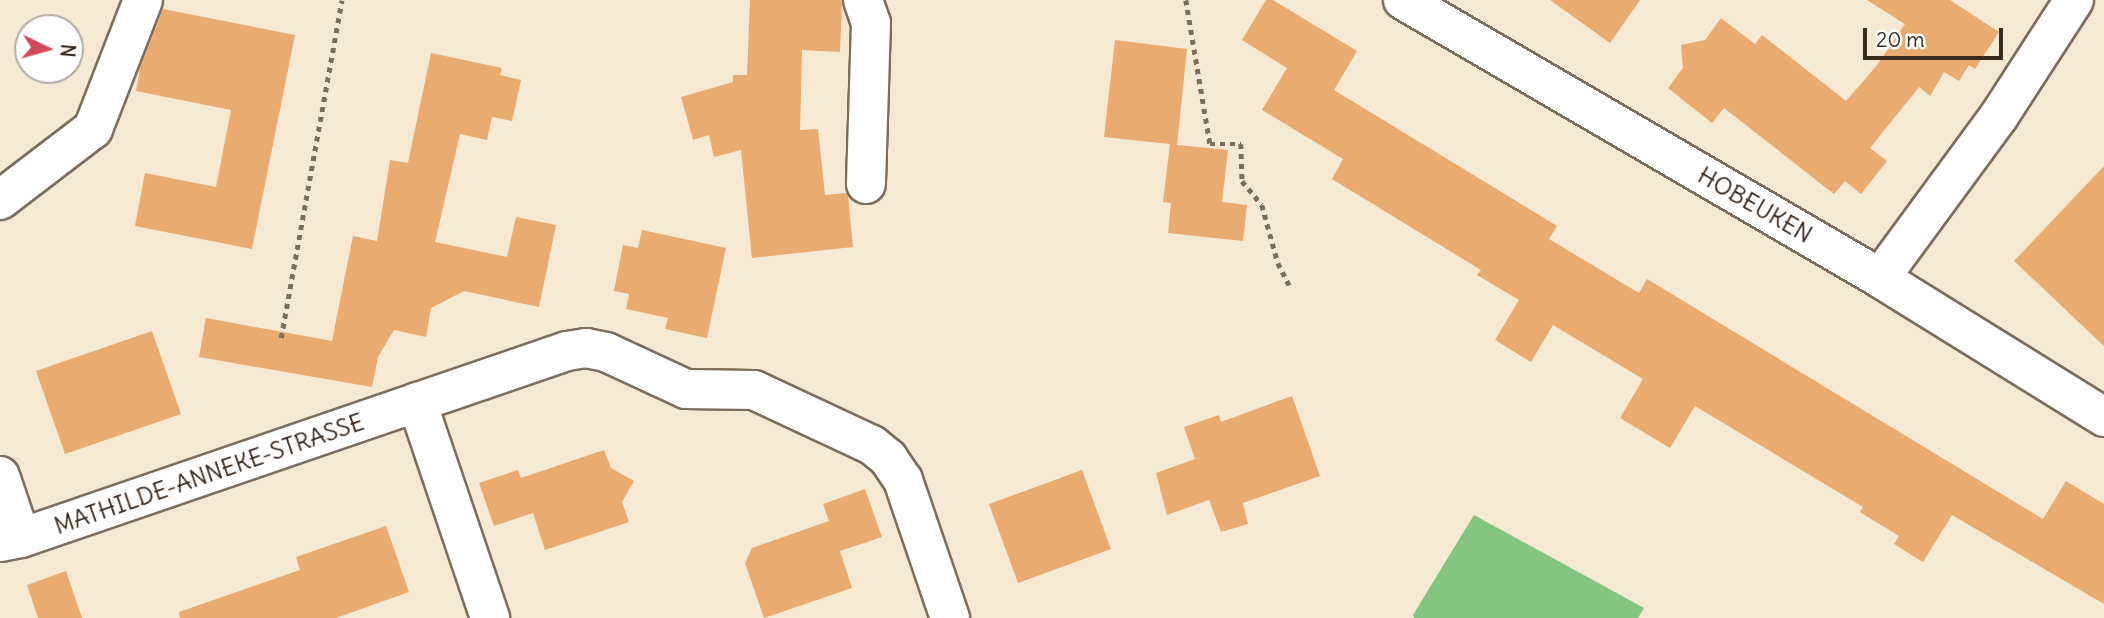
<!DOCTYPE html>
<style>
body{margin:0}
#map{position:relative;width:2104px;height:618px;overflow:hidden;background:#f5e9d4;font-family:Delius,sans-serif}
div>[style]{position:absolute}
.green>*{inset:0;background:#84c67f}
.building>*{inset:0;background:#e9ab6f}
.path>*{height:4.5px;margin-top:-2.25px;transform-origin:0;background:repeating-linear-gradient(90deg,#7c6d5e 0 5px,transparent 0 10px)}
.roads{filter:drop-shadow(2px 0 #7c6d5e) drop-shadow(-2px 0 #7c6d5e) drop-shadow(0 2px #7c6d5e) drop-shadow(0 -2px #7c6d5e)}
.minor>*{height:38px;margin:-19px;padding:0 19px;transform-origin:19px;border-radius:19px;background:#fff}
span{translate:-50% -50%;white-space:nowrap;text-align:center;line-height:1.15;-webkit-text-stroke:6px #fff;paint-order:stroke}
.street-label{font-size:24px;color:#3b2a1e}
.north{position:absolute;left:14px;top:14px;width:70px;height:70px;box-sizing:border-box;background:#fff;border:2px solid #b1aaa5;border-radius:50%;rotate:95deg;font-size:19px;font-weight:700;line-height:28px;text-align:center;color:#3b2a1e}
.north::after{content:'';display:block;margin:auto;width:24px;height:32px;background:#d1495b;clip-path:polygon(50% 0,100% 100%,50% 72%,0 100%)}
.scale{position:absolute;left:1863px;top:28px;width:140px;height:32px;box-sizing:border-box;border:4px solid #3b2a1e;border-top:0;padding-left:9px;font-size:21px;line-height:24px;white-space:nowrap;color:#3b2a1e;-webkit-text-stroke:5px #fff;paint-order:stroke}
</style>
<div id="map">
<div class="green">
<i style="clip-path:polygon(1474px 515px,1644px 608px,1638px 618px,1414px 618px,1413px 615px)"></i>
</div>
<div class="building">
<i style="clip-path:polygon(750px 0,842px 0,840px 52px,802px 50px,800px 130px,818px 129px,825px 195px,846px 193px,848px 196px,853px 247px,752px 258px,741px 150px,714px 157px,709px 135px,693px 140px,681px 97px,733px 82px,733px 75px,747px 75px)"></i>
<i style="clip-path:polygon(1266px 0,1273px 0,1357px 51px,1334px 90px,1557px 226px,1549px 239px,1639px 293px,1647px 279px,2043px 519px,2066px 481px,2104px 504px,2104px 604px,1952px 515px,1923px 562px,1894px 544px,1899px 536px,1860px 512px,1863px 507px,1695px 406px,1670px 448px,1620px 418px,1643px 379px,1553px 325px,1531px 362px,1495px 340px,1519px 300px,1477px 275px,1481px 270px,1332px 179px,1343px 159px,1262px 110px,1287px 68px,1242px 40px)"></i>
<i style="clip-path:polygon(1550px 0,1640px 0,1610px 43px)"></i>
<i style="clip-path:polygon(1867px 0,1950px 0,1999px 32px,1975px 69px,1969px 65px,1959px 81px,1944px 72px,1930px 96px,1919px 87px,1870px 148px,1887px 161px,1861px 194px,1845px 181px,1834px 194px,1724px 108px,1712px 123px,1668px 88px,1683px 68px,1681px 45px,1705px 40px,1721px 18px,1755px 44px,1762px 35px,1846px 101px,1878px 64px,1905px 24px)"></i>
<i style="clip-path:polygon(163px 9px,295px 35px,252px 249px,135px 226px,145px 173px,216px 187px,231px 110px,136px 91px,140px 68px)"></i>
<i style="clip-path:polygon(1115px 40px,1187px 49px,1177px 145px,1228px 150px,1222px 202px,1247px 205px,1243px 241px,1168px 233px,1171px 203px,1163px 202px,1170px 144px,1104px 137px)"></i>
<i style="clip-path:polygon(431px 53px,502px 68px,500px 75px,521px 80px,512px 121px,492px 117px,487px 140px,460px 134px,435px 242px,507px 257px,516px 217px,556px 225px,539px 307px,464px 291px,431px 308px,426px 337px,394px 330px,378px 357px,372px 387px,199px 357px,206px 318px,332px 341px,353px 236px,377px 241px,390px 160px,408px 163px)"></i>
<i style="clip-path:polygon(2104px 166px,2104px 346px,2014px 261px)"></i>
<i style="clip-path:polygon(642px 230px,726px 248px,707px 338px,665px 329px,668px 318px,626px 309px,629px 294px,614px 291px,623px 245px,638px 248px)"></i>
<i style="clip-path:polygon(152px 331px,181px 414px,65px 454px,36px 371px)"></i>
<i style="clip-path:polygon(1292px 396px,1320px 476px,1243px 503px,1248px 524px,1221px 532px,1209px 500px,1167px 515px,1156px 473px,1195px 459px,1184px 427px,1219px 415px,1221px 422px)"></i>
<i style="clip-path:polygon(604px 450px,611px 468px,634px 481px,622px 502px,629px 522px,545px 550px,533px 513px,494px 526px,479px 483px,518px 470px,521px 478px)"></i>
<i style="clip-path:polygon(1082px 470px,1111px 549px,1018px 583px,989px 504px)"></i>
<i style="clip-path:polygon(865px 489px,882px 537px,840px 551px,838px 545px,852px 588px,764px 618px,745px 563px,752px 548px,829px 521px,823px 504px)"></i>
<i style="clip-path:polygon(386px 526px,409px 592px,336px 618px,180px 618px,179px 612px,300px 570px,296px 557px)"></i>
<i style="clip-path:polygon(66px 571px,82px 618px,38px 618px,27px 585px)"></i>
</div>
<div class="path">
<i style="left:1186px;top:0;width:146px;rotate:80.5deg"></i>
<i style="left:1210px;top:144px;width:31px"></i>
<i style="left:1241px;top:144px;width:37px;rotate:88deg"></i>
<i style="left:1242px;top:181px;width:31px;rotate:50deg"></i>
<i style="left:1262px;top:205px;width:60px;rotate:74.6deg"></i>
<i style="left:1278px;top:263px;width:28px;rotate:63deg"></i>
<i style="left:281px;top:338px;width:343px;rotate:-79.8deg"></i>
</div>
<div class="roads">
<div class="minor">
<i style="left:863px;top:0;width:24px;rotate:71deg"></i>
<i style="left:871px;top:23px;width:161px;rotate:91.8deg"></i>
<i style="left:1403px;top:0;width:552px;rotate:30.23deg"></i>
<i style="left:1880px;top:278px;width:264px;rotate:31.8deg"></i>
<i style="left:0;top:200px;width:117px;rotate:-37.4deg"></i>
<i style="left:93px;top:129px;width:138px;rotate:-68.8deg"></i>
<i style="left:1880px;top:278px;width:201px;rotate:-53.7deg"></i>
<i style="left:1999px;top:116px;width:138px;rotate:-57.1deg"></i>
<i style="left:417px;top:402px;width:228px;rotate:71.3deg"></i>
<i style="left:0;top:476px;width:65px;rotate:71.3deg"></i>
<i style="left:0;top:542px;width:21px;rotate:-11deg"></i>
<i style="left:21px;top:538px;width:577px;rotate:-18.91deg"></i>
<i style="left:567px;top:351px;width:19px;rotate:-9deg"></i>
<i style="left:586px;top:348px;width:20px;rotate:11deg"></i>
<i style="left:606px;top:352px;width:88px;rotate:24.8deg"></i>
<i style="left:686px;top:389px;width:68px;rotate:0.8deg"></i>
<i style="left:754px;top:390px;width:130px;rotate:25deg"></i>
<i style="left:872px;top:445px;width:21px;rotate:39deg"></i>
<i style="left:888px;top:458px;width:27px;rotate:56deg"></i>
<i style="left:903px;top:480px;width:146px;rotate:71.2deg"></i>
</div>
</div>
<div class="street-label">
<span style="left:1755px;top:205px;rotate:30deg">HOBEUKEN</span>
<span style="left:209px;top:474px;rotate:-19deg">MATHILDE-ANNEKE-STRASSE</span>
</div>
<div class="north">N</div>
<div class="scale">20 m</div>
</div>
